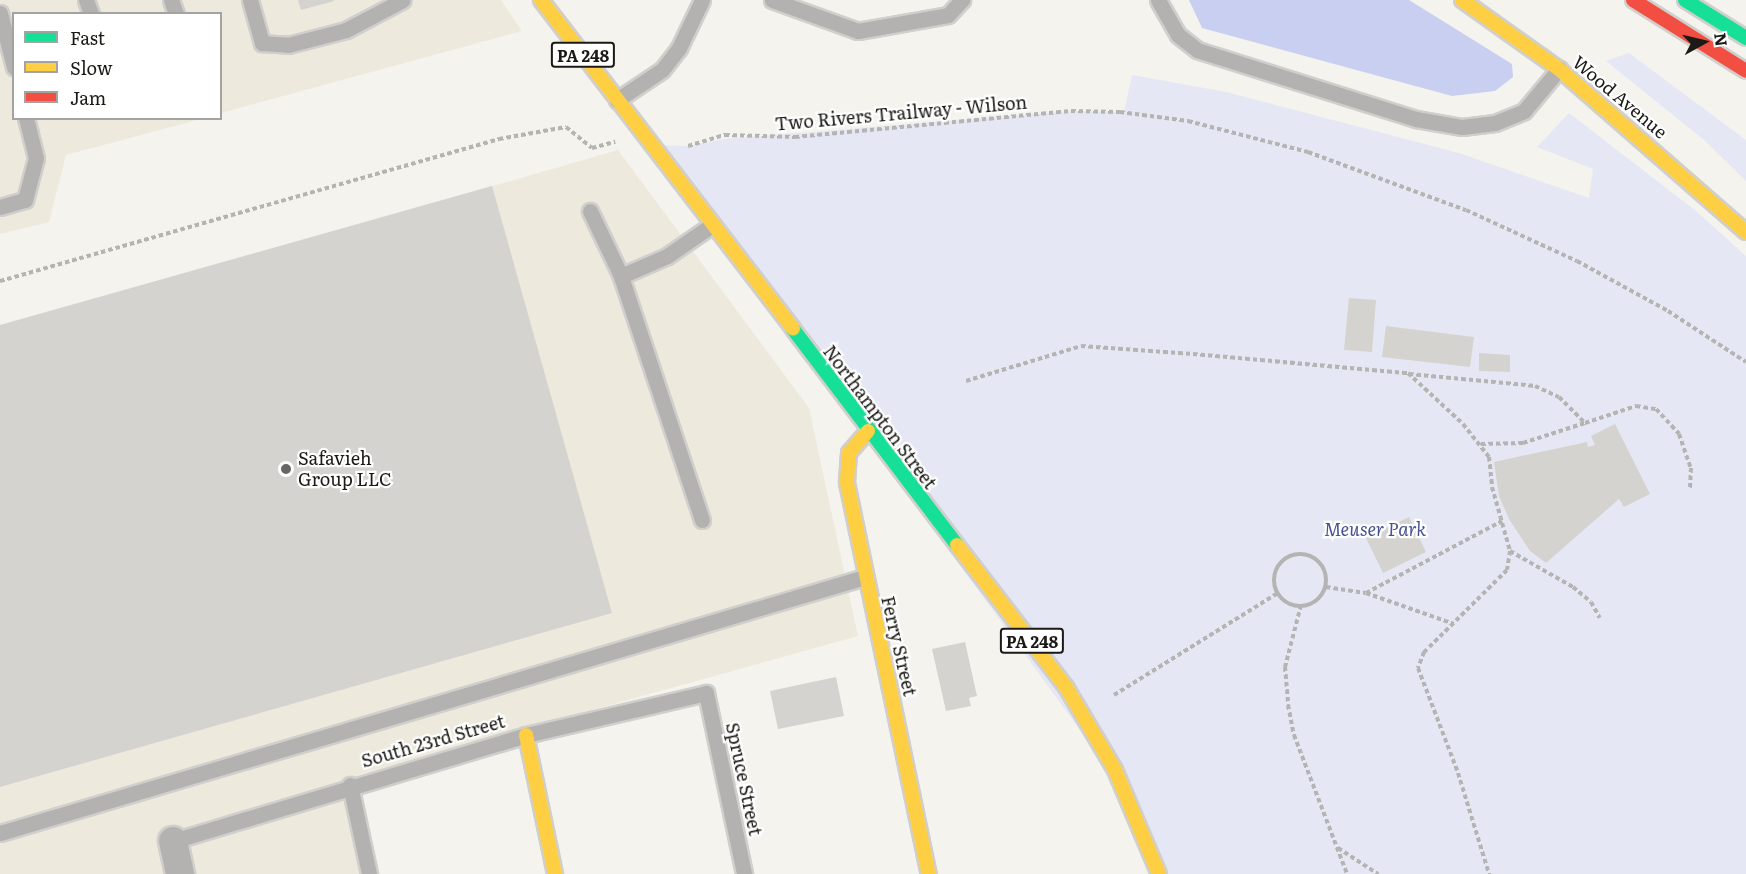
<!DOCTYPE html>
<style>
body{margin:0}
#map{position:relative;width:1746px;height:874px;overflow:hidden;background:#f4f3ee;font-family:Literata,serif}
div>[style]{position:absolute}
.built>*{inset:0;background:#edeadd}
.green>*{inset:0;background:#e5e8f4}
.water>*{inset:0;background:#c8cff0}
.building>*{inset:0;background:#d4d3cf}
.path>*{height:4px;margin-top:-2px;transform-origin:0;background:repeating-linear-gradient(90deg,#b4b4b2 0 4.5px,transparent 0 7.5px)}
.path>.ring{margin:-2px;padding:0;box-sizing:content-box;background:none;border:4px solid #b4b4b2;border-radius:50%}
.roads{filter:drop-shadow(2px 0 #d0cfcc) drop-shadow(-2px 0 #d0cfcc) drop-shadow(0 2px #d0cfcc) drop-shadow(0 -2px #d0cfcc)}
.lane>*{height:15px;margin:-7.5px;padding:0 7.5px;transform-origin:7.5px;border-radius:7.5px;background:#b3b2b1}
.street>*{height:28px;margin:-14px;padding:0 14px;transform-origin:14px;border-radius:14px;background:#b3b2b1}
.fast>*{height:14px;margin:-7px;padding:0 7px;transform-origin:7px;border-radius:7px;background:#16e098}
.slow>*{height:14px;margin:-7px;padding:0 7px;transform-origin:7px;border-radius:7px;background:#ffcf43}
.jam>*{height:14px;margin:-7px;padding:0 7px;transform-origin:7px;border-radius:7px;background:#f24e42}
.dots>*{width:16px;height:16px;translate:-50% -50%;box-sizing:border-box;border:3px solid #fff;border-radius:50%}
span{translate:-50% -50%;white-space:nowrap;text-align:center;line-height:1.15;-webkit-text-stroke:4.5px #fff;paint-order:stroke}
.shield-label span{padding:2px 4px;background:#fff;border:2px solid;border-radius:4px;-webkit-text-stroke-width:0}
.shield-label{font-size:16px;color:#1b1a16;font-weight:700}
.street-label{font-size:18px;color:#1b1a16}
.poi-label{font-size:18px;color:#1b1a16}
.left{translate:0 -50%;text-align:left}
.park-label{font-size:18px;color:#485290;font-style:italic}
.legend{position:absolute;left:12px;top:12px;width:210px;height:108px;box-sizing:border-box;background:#fff;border:2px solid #a4a3a2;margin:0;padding:8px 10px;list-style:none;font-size:18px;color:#1b1a16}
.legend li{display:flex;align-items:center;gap:12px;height:30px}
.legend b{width:30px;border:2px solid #a4a3a2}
.north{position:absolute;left:1674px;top:12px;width:60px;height:60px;-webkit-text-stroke:4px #fff;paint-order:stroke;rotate:82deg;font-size:16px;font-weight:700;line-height:24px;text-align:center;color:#1b1a16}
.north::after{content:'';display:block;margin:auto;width:21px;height:27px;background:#1b1a16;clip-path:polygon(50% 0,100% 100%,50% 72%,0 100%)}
</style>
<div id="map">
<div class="built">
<i style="clip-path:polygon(0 0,501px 0,522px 31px,221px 113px,220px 14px,14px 14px,14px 118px,201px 119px,66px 155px,49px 222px,0 234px)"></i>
<i style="clip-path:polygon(618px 150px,809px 408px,858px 636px,358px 775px,375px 874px,0 874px,0 328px)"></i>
</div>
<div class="green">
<i style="clip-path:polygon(1629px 53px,1746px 140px,1746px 181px,1704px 140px,1606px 61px)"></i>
<i style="clip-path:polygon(1132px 75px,1226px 92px,1459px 153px,1589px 198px,1593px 169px,1537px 147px,1569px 113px,1696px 211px,1746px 256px,1746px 874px,1159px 874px,1126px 793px,653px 145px,687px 146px,725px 139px,1071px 111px,1124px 112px)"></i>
</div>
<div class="water">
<i style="clip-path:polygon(1189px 0,1409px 0,1512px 64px,1513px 77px,1495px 91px,1452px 96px,1202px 28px)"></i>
</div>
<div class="building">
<i style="clip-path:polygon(298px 0,334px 0,334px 1px,301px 10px)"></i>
<i style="clip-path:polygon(492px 186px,612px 613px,0 787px,0 325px)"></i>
<i style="clip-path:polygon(1349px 298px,1376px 300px,1372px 352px,1344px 350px)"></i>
<i style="clip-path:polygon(1386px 326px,1474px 337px,1470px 367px,1382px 357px)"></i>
<i style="clip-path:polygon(1479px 353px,1510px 355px,1510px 372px,1479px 371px)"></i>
<i style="clip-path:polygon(1615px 424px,1650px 494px,1624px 507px,1619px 499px,1546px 563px,1530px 551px,1509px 519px,1499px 496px,1494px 462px,1587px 442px,1588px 447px,1595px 445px,1591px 436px)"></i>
<i style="clip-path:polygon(1409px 517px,1426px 552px,1383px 573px,1366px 538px)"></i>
<i style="clip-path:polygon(965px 642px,977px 696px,969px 698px,971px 706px,946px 711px,932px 649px)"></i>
<i style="clip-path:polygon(836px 677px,844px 716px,778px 729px,770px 691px)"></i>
</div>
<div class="path">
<i style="left:688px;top:146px;width:39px;rotate:-17deg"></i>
<i style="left:725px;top:135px;width:70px;rotate:1.6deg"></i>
<i style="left:795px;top:137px;width:277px;rotate:-5.4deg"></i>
<i style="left:1071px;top:111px;width:49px;rotate:1.2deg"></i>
<i style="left:1120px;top:112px;width:69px;rotate:7.5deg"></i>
<i style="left:1188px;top:121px;width:124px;rotate:14.5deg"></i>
<i style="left:1308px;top:152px;width:168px;rotate:20.2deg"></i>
<i style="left:1466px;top:210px;width:122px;rotate:24.7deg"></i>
<i style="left:1577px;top:261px;width:104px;rotate:28.8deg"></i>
<i style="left:1668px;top:311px;width:93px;rotate:33.2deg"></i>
<i style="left:0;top:281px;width:519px;rotate:-15.88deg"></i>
<i style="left:499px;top:139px;width:68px;rotate:-10.2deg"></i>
<i style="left:566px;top:127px;width:33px;rotate:39deg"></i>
<i style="left:592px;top:148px;width:24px;rotate:-15deg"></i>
<i style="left:1409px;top:374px;width:127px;rotate:5.4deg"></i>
<i style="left:1535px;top:386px;width:26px;rotate:25deg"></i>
<i style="left:1559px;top:397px;width:37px;rotate:45deg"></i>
<i style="left:1585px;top:423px;width:54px;rotate:-18.4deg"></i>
<i style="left:1636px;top:406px;width:20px;rotate:9deg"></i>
<i style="left:1656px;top:409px;width:34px;rotate:47deg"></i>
<i style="left:1679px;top:434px;width:36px;rotate:71deg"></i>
<i style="left:1691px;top:468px;width:20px;rotate:93deg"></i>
<i style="left:966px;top:381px;width:120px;rotate:-16.9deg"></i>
<i style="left:1081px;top:346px;width:112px;rotate:4.1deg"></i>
<i style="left:1193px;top:354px;width:216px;rotate:5.1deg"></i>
<i style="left:1408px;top:373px;width:75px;rotate:42.8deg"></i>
<i style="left:1463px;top:424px;width:42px;rotate:51.8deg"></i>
<i style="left:1489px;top:457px;width:30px;rotate:84deg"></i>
<i style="left:1492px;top:487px;width:66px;rotate:74.3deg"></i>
<i style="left:1510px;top:551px;width:19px;rotate:99deg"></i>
<i style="left:1507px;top:570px;width:117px;rotate:135.3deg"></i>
<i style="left:1424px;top:652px;width:17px;rotate:111deg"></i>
<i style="left:1418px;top:668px;width:112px;rotate:69.1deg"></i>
<i style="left:1458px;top:773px;width:106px;rotate:72.9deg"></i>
<i style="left:1481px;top:444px;width:42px;rotate:-1.4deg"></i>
<i style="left:1523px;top:443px;width:65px;rotate:-17.9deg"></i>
<i style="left:1510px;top:551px;width:73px;rotate:29.7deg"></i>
<i style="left:1573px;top:587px;width:23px;rotate:40deg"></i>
<i style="left:1591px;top:602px;width:18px;rotate:61deg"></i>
<i class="ring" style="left:1274px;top:554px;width:48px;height:48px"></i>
<i style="left:1326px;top:587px;width:40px;rotate:8.5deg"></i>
<i style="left:1366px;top:593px;width:93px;rotate:19.4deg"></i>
<i style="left:1366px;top:593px;width:154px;rotate:-27.9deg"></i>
<i style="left:1301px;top:605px;width:64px;rotate:104.5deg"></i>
<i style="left:1285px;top:667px;width:38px;rotate:85deg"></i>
<i style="left:1288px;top:705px;width:31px;rotate:79deg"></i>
<i style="left:1294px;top:735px;width:149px;rotate:69.1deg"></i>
<i style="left:1114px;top:695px;width:193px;rotate:-31.9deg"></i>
<i style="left:1338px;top:848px;width:48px;rotate:33deg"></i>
</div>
<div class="roads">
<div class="lane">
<i style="left:86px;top:0;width:15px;rotate:70deg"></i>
<i style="left:171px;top:0;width:15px;rotate:70deg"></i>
<i style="left:250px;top:0;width:45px;rotate:74.4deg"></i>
<i style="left:262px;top:43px;width:26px;rotate:4deg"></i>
<i style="left:288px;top:45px;width:60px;rotate:-14.5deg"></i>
<i style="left:346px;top:30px;width:64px;rotate:-27.8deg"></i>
<i style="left:772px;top:0;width:91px;rotate:19.8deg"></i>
<i style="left:858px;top:31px;width:91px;rotate:-10.1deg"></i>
<i style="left:948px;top:15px;width:21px;rotate:-47deg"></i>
<i style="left:1158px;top:0;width:40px;rotate:60.3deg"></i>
<i style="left:1178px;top:35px;width:24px;rotate:38deg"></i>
<i style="left:1197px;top:50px;width:230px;rotate:17.5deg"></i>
<i style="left:1416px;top:119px;width:47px;rotate:9.9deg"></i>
<i style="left:1462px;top:127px;width:33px;rotate:-7deg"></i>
<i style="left:1495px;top:123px;width:31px;rotate:-22deg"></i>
<i style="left:1524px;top:111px;width:55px;rotate:-50.2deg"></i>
<i style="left:0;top:13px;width:56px;rotate:75.5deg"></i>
<i style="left:617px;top:100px;width:54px;rotate:-33.7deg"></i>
<i style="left:662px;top:70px;width:28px;rotate:-52deg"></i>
<i style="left:679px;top:48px;width:53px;rotate:-64.4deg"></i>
<i style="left:0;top:207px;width:26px;rotate:-16deg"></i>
<i style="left:25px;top:200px;width:43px;rotate:-75.3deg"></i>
<i style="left:36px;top:158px;width:41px;rotate:-104deg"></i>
<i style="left:590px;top:211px;width:72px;rotate:64.5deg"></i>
<i style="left:702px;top:520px;width:257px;rotate:-108.4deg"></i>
<i style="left:621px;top:276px;width:50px;rotate:-23.5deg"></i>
<i style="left:667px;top:256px;width:55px;rotate:-34.6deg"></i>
<i style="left:350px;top:785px;width:91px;rotate:77.9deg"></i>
<i style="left:0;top:833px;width:902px;rotate:-16.49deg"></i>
<i style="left:173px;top:841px;width:369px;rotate:-16.7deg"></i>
<i style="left:526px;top:735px;width:185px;rotate:-13.1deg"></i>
<i style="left:706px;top:693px;width:185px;rotate:78.1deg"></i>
</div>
<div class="street">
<i style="left:173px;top:841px;width:34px;rotate:78deg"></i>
</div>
<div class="fast">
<i style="left:1685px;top:0;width:72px;rotate:31.9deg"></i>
<i style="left:793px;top:329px;width:271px;rotate:52.8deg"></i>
</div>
<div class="slow">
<i style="left:541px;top:0;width:414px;rotate:52.5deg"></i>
<i style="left:1462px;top:0;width:119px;rotate:35.4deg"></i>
<i style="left:1559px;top:69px;width:248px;rotate:41.1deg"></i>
<i style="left:868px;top:431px;width:29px;rotate:131deg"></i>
<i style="left:849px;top:453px;width:30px;rotate:94deg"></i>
<i style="left:847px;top:483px;width:400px;rotate:78.2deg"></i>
<i style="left:957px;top:545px;width:179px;rotate:52.5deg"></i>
<i style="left:1066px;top:687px;width:96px;rotate:59.4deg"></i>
<i style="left:1115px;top:770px;width:113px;rotate:67.1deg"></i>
<i style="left:526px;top:735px;width:142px;rotate:78.2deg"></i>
</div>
<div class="jam">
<i style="left:1633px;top:0;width:133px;rotate:32.1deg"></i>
</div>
</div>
<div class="dots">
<i style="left:286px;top:469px;background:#676662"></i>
</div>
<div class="shield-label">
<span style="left:583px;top:55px">PA 248</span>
<span style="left:1032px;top:641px">PA 248</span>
</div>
<div class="street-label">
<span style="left:1620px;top:97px;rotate:40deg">Wood Avenue</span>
<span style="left:901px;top:113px;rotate:-5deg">Two Rivers Trailway - Wilson</span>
<span style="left:880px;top:417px;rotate:53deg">Northampton Street</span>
<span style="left:899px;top:646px;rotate:77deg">Ferry Street</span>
<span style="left:433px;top:741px;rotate:-16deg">South 23rd Street</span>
<span style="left:744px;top:779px;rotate:78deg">Spruce Street</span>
</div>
<div class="poi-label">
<span class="left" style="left:298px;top:469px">Safavieh<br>Group LLC</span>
</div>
<div class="park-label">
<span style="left:1375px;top:529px">Meuser Park</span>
</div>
<ul class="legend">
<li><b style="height:8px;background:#16e098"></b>Fast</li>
<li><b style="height:8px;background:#ffcf43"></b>Slow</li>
<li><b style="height:8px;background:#f24e42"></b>Jam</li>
</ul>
<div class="north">N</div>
</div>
